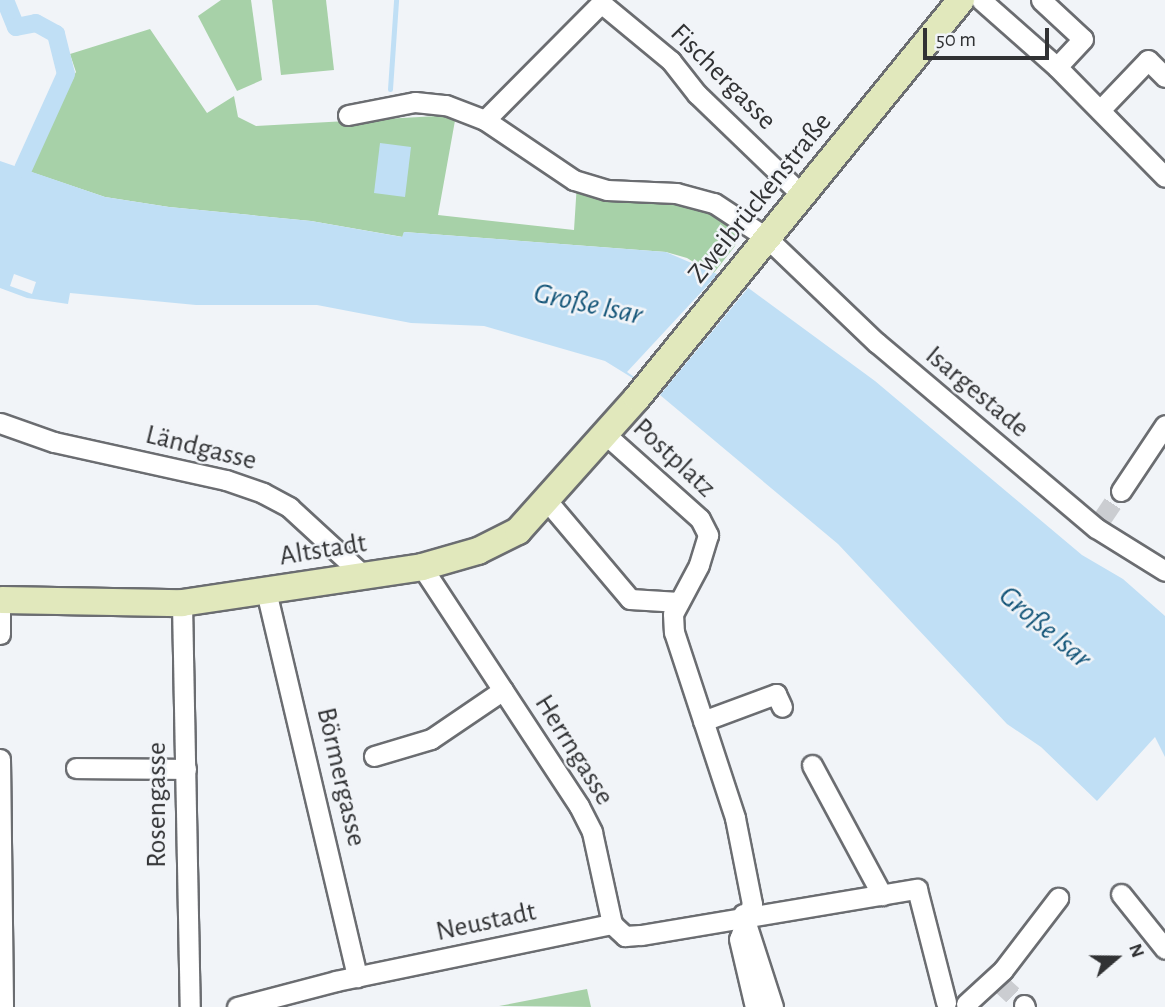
<!DOCTYPE html>
<meta charset="utf-8">
<style>
body{margin:0}
#map{position:relative;width:1165px;height:1007px;overflow:hidden;background:#f1f4f8;font-family:"Alegreya Sans",sans-serif}
div>[style]{position:absolute}
.green>*{inset:0;background:#a7d1a8}
.water>*{inset:0;background:#c0dff5}
.pier>*{inset:0;background:#f1f4f8}
.stream>*{height:5px;margin:-2.5px;padding:0 2.5px;transform-origin:2.5px;border-radius:2.5px;background:#c0dff5}
.canal>*{height:18px;margin:-9px;padding:0 9px;transform-origin:9px;border-radius:9px;background:#c0dff5}
.street-tunnel>*{height:19px;margin-top:-9.5px;transform-origin:0;background:repeating-linear-gradient(90deg,#cbcdd1 0 19px,transparent 0 29px)}
.roads{filter:drop-shadow(2px 0 #6b6d71) drop-shadow(-2px 0 #6b6d71) drop-shadow(0 2px #6b6d71) drop-shadow(0 -2px #6b6d71)}
.street>*{height:19px;margin:-9.5px;padding:0 9.5px;transform-origin:9.5px;border-radius:9.5px;background:#fff}
.secondary>*{height:26px;margin:-13px;padding:0 13px;transform-origin:13px;border-radius:13px;background:#e1e8bc}
span{translate:-50% -50%;white-space:nowrap;text-align:center;line-height:1.15;-webkit-text-stroke:5px #f1f4f8;paint-order:stroke}
.street-label{font-size:28px;color:#313234}
.water-label{font-size:30px;color:#155679;font-style:italic}
.north{position:absolute;left:1081px;top:923px;width:70px;height:70px;-webkit-text-stroke:5px #f1f4f8;paint-order:stroke;rotate:70deg;font-size:19px;font-weight:700;line-height:28px;text-align:center;color:#313234}
.north::after{content:'';display:block;margin:auto;width:24px;height:32px;background:#313234;clip-path:polygon(50% 0,100% 100%,50% 72%,0 100%)}
.scale{position:absolute;left:923px;top:28px;width:126px;height:32px;box-sizing:border-box;border:4px solid #313234;border-top:0;padding-left:9px;font-size:21px;line-height:24px;white-space:nowrap;color:#313234;-webkit-text-stroke:5px #f1f4f8;paint-order:stroke}
</style>
<div id="map">
<div class="green">
<i style="clip-path:polygon(221px 0,251px 0,262px 80px,237px 91px,198px 16px)"></i>
<i style="clip-path:polygon(272px 0,326px 0,334px 70px,281px 75px)"></i>
<i style="clip-path:polygon(150px 29px,207px 113px,234px 96px,238px 117px,256px 126px,456px 115px,438px 215px,574px 230px,577px 183px,615px 199px,685px 204px,720px 215px,737px 233px,735px 246px,713px 274px,687px 258px,666px 252px,404px 232px,403px 237px,311px 221px,169px 207px,105px 197px,28px 171px,41px 130px,76px 72px,70px 54px)"></i>
<i style="clip-path:polygon(587px 989px,591px 1007px,499px 1006px)"></i>
</div>
<div class="water">
<i style="clip-path:polygon(380px 143px,411px 147px,405px 197px,374px 193px)"></i>
<i style="clip-path:polygon(0 161px,105px 197px,169px 207px,311px 221px,402px 237px,404px 232px,666px 252px,747px 287px,875px 381px,1082px 555px,1123px 579px,1165px 616px,1165px 757px,1155px 737px,1097px 801px,1041px 747px,1007px 724px,838px 544px,660px 395px,605px 361px,484px 326px,411px 323px,317px 305px,196px 305px,70px 293px,68px 304px,27px 298px,0 288px)"></i>
</div>
<div class="pier">
<i style="clip-path:polygon(719px 273px,748px 288px,660px 395px,627px 372px)"></i>
<i style="clip-path:polygon(14px 274px,36px 282px,32px 294px,10px 286px)"></i>
</div>
<div class="stream">
<i style="left:390px;top:89px;width:89px;rotate:-86.1deg"></i>
</div>
<div class="canal">
<i style="left:5px;top:0;width:29px;rotate:68deg"></i>
<i style="left:16px;top:27px;width:20px;rotate:-11deg"></i>
<i style="left:36px;top:23px;width:23px;rotate:29deg"></i>
<i style="left:56px;top:34px;width:41px;rotate:76deg"></i>
<i style="left:66px;top:74px;width:104px;rotate:114.4deg"></i>
</div>
<div class="street-tunnel">
<i style="left:1102px;top:519px;width:34px;rotate:-56deg"></i>
<i style="left:999px;top:982px;width:34px;rotate:43deg"></i>
</div>
<div class="roads">
<div class="street">
<i style="left:981px;top:0;width:101px;rotate:41.4deg"></i>
<i style="left:1057px;top:67px;width:154px;rotate:45.5deg"></i>
<i style="left:1041px;top:0;width:57px;rotate:42.9deg"></i>
<i style="left:1083px;top:39px;width:38px;rotate:133deg"></i>
<i style="left:1100px;top:110px;width:69px;rotate:-46.2deg"></i>
<i style="left:1148px;top:60px;width:24px;rotate:45deg"></i>
<i style="left:348px;top:115px;width:68px;rotate:-11deg"></i>
<i style="left:415px;top:102px;width:31px;rotate:6deg"></i>
<i style="left:446px;top:105px;width:42px;rotate:21deg"></i>
<i style="left:485px;top:120px;width:107px;rotate:34deg"></i>
<i style="left:574px;top:180px;width:34px;rotate:17deg"></i>
<i style="left:607px;top:190px;width:69px;rotate:2.5deg"></i>
<i style="left:676px;top:193px;width:39px;rotate:15deg"></i>
<i style="left:714px;top:203px;width:64px;rotate:33.4deg"></i>
<i style="left:767px;top:238px;width:152px;rotate:43.7deg"></i>
<i style="left:877px;top:343px;width:287px;rotate:40.2deg"></i>
<i style="left:1096px;top:528px;width:81px;rotate:31.9deg"></i>
<i style="left:485px;top:120px;width:165px;rotate:-45.2deg"></i>
<i style="left:601px;top:3px;width:91px;rotate:39.6deg"></i>
<i style="left:671px;top:61px;width:42px;rotate:51.8deg"></i>
<i style="left:697px;top:94px;width:146px;rotate:43.9deg"></i>
<i style="left:0;top:423px;width:57px;rotate:19.4deg"></i>
<i style="left:54px;top:442px;width:176px;rotate:12.5deg"></i>
<i style="left:226px;top:480px;width:39px;rotate:19deg"></i>
<i style="left:263px;top:493px;width:30px;rotate:28deg"></i>
<i style="left:289px;top:507px;width:102px;rotate:42.6deg"></i>
<i style="left:605px;top:434px;width:127px;rotate:41.8deg"></i>
<i style="left:700px;top:519px;width:18px;rotate:63deg"></i>
<i style="left:708px;top:535px;width:31px;rotate:107deg"></i>
<i style="left:699px;top:565px;width:55px;rotate:118deg"></i>
<i style="left:673px;top:614px;width:18px;rotate:87deg"></i>
<i style="left:674px;top:632px;width:196px;rotate:71.8deg"></i>
<i style="left:735px;top:818px;width:88px;rotate:78.8deg"></i>
<i style="left:752px;top:904px;width:37px;rotate:110deg"></i>
<i style="left:739px;top:939px;width:70px;rotate:76.8deg"></i>
<i style="left:1121px;top:491px;width:79px;rotate:-56.3deg"></i>
<i style="left:548px;top:502px;width:127px;rotate:49.8deg"></i>
<i style="left:630px;top:599px;width:49px;rotate:3.5deg"></i>
<i style="left:422px;top:567px;width:286px;rotate:56.7deg"></i>
<i style="left:579px;top:806px;width:29px;rotate:63deg"></i>
<i style="left:592px;top:832px;width:94px;rotate:77.7deg"></i>
<i style="left:266px;top:591px;width:397px;rotate:76.7deg"></i>
<i style="left:0;top:600px;width:34px;rotate:90deg"></i>
<i style="left:182px;top:603px;width:404px;rotate:88.9deg"></i>
<i style="left:703px;top:721px;width:78px;rotate:-20.3deg"></i>
<i style="left:776px;top:694px;width:14px;rotate:65deg"></i>
<i style="left:374px;top:756px;width:59px;rotate:-16.6deg"></i>
<i style="left:431px;top:739px;width:87px;rotate:-34.2deg"></i>
<i style="left:0;top:759px;width:248px;rotate:89.3deg"></i>
<i style="left:812px;top:765px;width:148px;rotate:61.7deg"></i>
<i style="left:76px;top:768px;width:110px;rotate:0.5deg"></i>
<i style="left:1121px;top:894px;width:70px;rotate:51.3deg"></i>
<i style="left:743px;top:914px;width:98px;rotate:72.1deg"></i>
<i style="left:612px;top:924px;width:18px;rotate:43deg"></i>
<i style="left:625px;top:936px;width:16px;rotate:-4deg"></i>
<i style="left:641px;top:935px;width:280px;rotate:-9.5deg"></i>
<i style="left:917px;top:889px;width:117px;rotate:75.6deg"></i>
<i style="left:966px;top:1004px;width:50px;rotate:-42.6deg"></i>
<i style="left:1003px;top:970px;width:91px;rotate:-52.6deg"></i>
<i style="left:1024px;top:1005px;width:2px;rotate:63deg"></i>
<i style="left:237px;top:1007px;width:102px;rotate:-14.7deg"></i>
<i style="left:336px;top:981px;width:282px;rotate:-11.7deg"></i>
</div>
<div class="secondary">
<i style="left:2px;top:600px;width:180px;rotate:1deg"></i>
<i style="left:182px;top:603px;width:243px;rotate:-8.5deg"></i>
<i style="left:422px;top:567px;width:58px;rotate:-15.9deg"></i>
<i style="left:478px;top:551px;width:45px;rotate:-26.6deg"></i>
<i style="left:518px;top:531px;width:178px;rotate:-48.2deg"></i>
<i style="left:637px;top:398px;width:513px;rotate:-50.85deg"></i>
</div>
</div>
<div class="street-label">
<span style="left:723px;top:77px;rotate:45deg">Fischergasse</span>
<span style="left:760px;top:198px;rotate:-51deg">Zweibrückenstraße</span>
<span style="left:977px;top:392px;rotate:40deg">Isargestade</span>
<span style="left:201px;top:448px;rotate:14deg">Ländgasse</span>
<span style="left:674px;top:458px;rotate:43deg">Postplatz</span>
<span style="left:323px;top:550px;rotate:-9deg">Altstadt</span>
<span style="left:574px;top:750px;rotate:58deg">Herrngasse</span>
<span style="left:341px;top:777px;rotate:77deg">Börmergasse</span>
<span style="left:157px;top:805px;rotate:-90deg">Rosengasse</span>
<span style="left:486px;top:922px;rotate:-12deg">Neustadt</span>
</div>
<div class="water-label">
<span style="left:588px;top:304px;rotate:12deg">Große Isar</span>
<span style="left:1045px;top:627px;rotate:40deg">Große Isar</span>
</div>
<div class="north">N</div>
<div class="scale">50 m</div>
</div>
